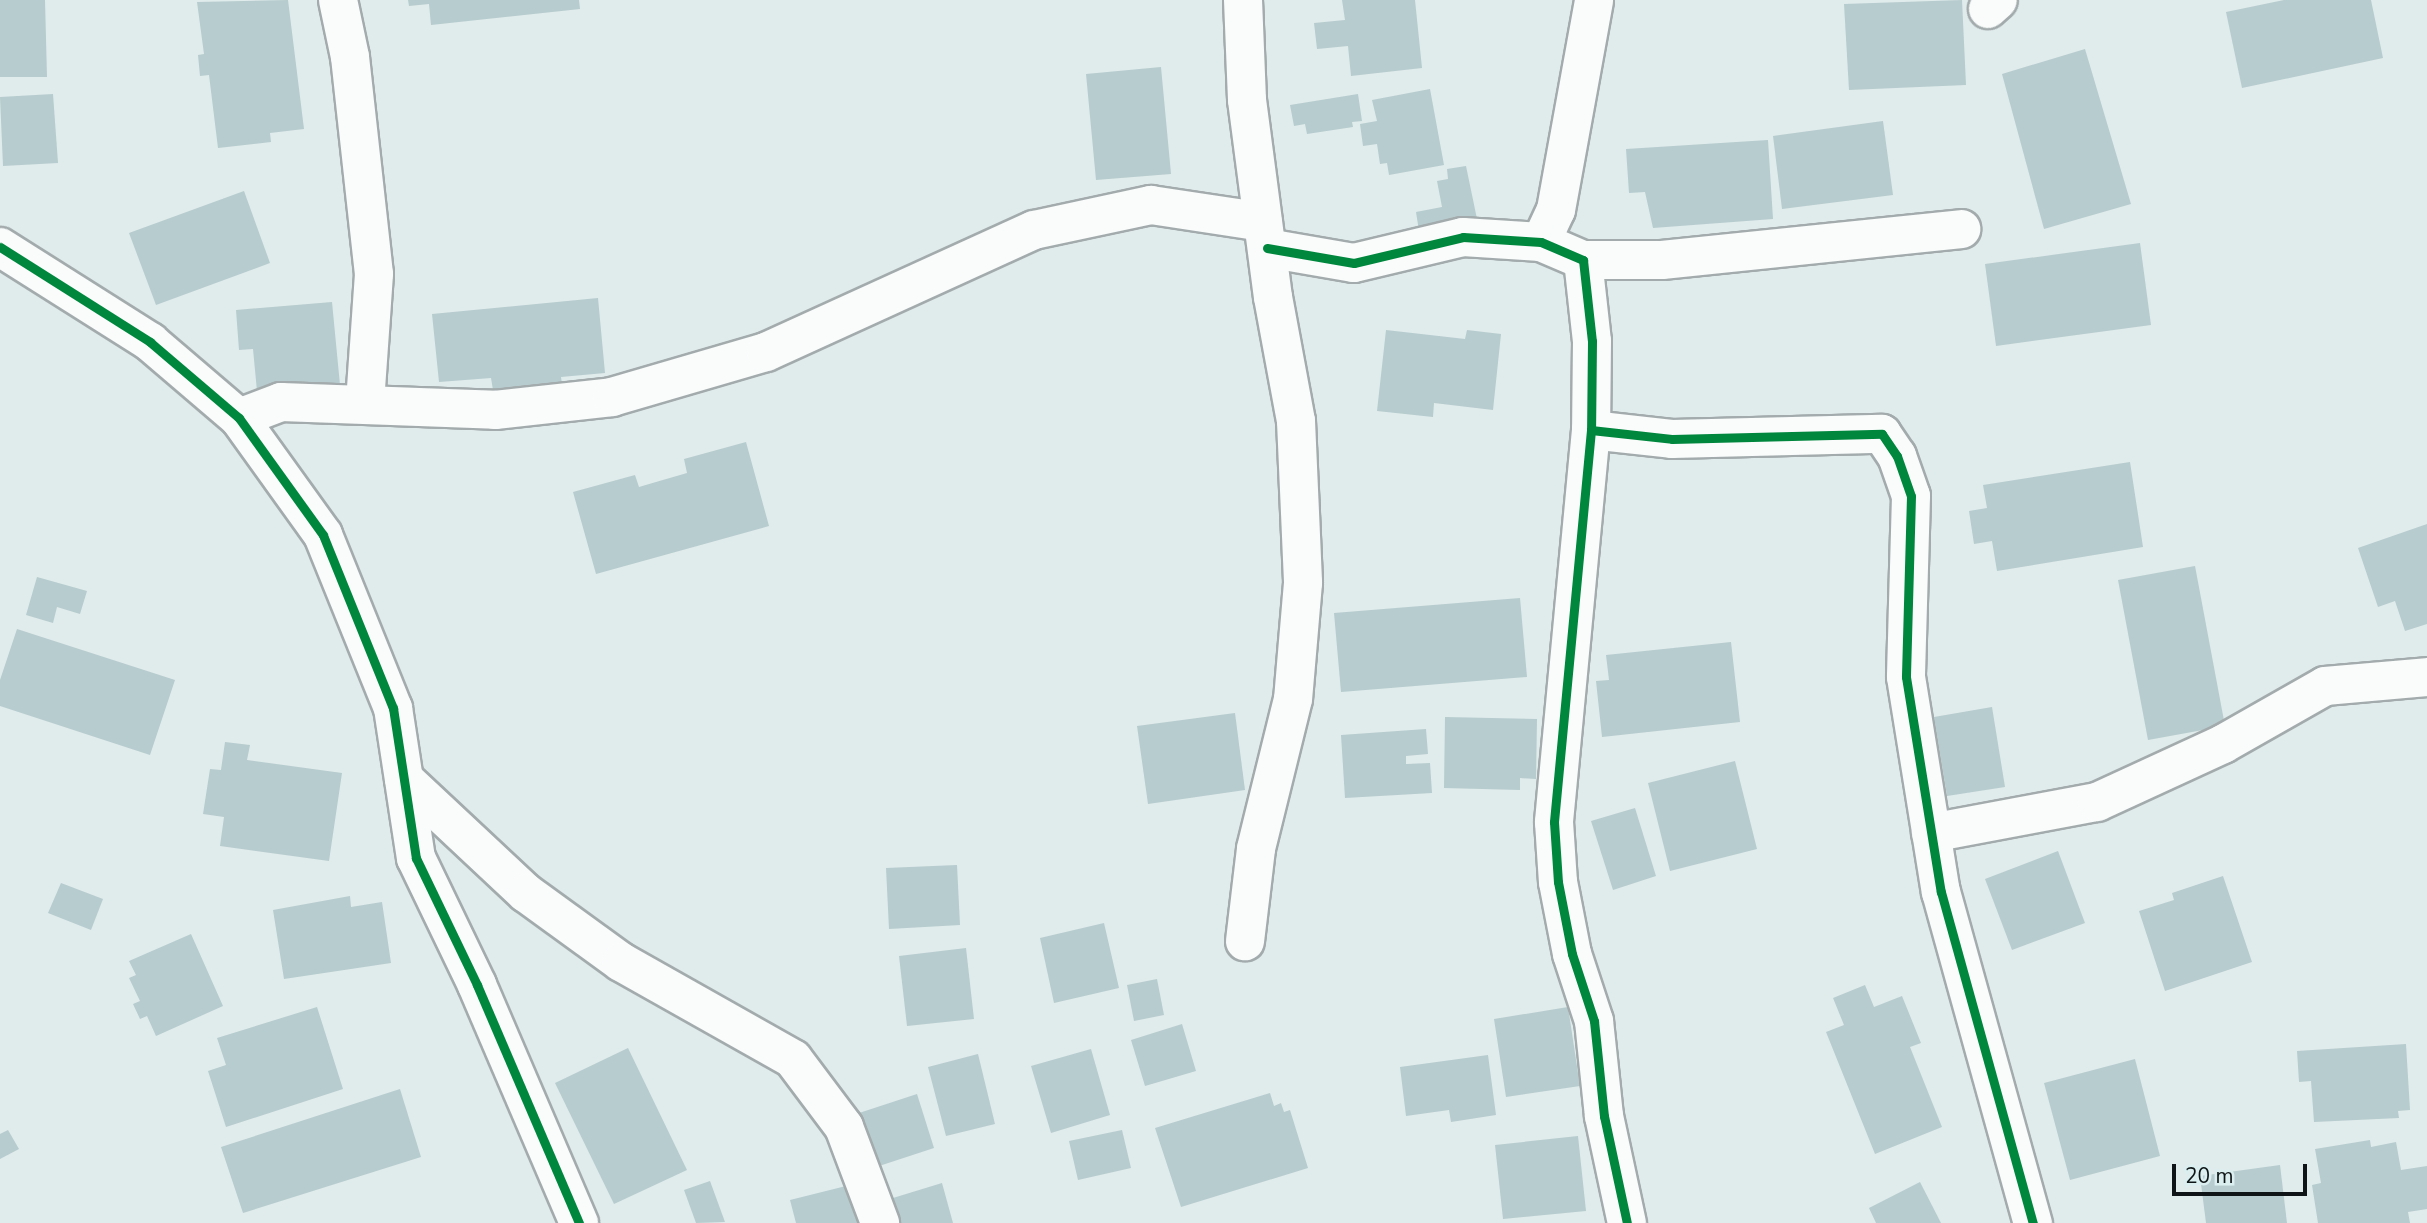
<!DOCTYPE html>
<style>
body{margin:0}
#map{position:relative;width:2427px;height:1223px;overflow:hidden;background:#e0ebec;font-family:"Nunito Sans",sans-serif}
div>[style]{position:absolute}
.building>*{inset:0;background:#b7ccce}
.roads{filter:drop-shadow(2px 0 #a3abac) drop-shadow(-2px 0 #a3abac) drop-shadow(0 2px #a3abac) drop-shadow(0 -2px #a3abac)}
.minor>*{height:38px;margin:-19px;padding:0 19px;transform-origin:19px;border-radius:19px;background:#fafcfc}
.cycleway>*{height:9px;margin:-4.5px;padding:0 4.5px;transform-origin:4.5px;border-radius:4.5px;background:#00873e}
span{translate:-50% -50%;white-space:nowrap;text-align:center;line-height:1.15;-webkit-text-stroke:7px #dbeff1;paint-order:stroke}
.scale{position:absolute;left:2172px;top:1164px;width:135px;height:32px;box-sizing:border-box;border:4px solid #0f1516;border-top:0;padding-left:9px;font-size:21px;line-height:24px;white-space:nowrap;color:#0f1516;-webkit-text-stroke:5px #dbeff1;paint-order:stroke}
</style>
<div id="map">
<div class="building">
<i style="clip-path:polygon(0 0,45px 0,47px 77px,0 77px)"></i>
<i style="clip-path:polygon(288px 0,304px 129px,270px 133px,271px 142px,218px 148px,209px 75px,200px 76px,198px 55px,204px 54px,197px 2px)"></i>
<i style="clip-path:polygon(408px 0,579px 0,580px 9px,431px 25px,429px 4px,409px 6px)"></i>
<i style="clip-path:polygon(1342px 0,1415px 0,1422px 68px,1351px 76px,1348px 46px,1317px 49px,1314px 23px,1345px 20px)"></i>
<i style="clip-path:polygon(1962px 0,1966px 85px,1849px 90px,1844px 4px)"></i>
<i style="clip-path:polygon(2284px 0,2371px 0,2383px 58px,2242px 88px,2226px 12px)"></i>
<i style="clip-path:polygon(2085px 49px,2131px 204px,2044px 229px,2002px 74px)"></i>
<i style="clip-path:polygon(1161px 67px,1171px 174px,1096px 180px,1086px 74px)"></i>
<i style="clip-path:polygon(1430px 89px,1444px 165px,1389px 175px,1387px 163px,1380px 164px,1377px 144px,1363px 146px,1360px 124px,1377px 121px,1372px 100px)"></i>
<i style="clip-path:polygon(53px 94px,58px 163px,3px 166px,0 97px)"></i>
<i style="clip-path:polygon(1358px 94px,1362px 121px,1352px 122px,1353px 127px,1307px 134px,1305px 124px,1294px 126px,1290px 105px)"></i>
<i style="clip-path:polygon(1883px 121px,1893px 195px,1782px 209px,1773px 136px)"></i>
<i style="clip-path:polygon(1768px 140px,1773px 219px,1653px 228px,1645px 192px,1629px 193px,1626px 149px)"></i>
<i style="clip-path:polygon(1466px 166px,1477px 219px,1419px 231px,1416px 212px,1442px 207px,1437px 181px,1448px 179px,1447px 169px)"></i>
<i style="clip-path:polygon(244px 191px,270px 263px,156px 305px,129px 233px)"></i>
<i style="clip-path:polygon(2140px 243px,2151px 325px,1996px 346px,1985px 264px)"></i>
<i style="clip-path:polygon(598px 298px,605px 373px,561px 377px,562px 384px,493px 390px,491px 378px,439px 382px,432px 314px)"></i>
<i style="clip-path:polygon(332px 302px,340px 385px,257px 391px,253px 349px,239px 350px,236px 310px)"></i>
<i style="clip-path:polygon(1386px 330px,1465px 339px,1467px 330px,1501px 334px,1493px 410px,1434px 403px,1433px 417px,1377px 411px)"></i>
<i style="clip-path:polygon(746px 442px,769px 526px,596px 574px,573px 492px,635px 475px,639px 487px,656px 482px,687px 473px,684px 459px)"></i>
<i style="clip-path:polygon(2130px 462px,2143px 547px,1997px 571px,1992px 541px,1974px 544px,1969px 511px,1987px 508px,1983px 485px)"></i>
<i style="clip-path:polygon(2427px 524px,2427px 624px,2405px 631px,2395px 601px,2378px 607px,2358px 548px)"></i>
<i style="clip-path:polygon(2195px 566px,2225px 726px,2148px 740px,2118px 580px)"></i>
<i style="clip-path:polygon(37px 577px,87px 591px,80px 614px,57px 607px,53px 623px,26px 615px)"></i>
<i style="clip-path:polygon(1520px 598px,1527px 677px,1341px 692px,1334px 613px)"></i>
<i style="clip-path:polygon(17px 629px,175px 680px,150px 755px,0 706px,0 680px)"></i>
<i style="clip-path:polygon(1731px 642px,1740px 722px,1602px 737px,1596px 681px,1609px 680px,1606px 655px)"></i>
<i style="clip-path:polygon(1992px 707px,2005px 787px,1947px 796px,1934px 717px)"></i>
<i style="clip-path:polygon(1235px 713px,1245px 790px,1148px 804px,1137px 726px)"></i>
<i style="clip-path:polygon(1445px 717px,1537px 719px,1536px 779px,1520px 778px,1520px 790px,1444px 788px)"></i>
<i style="clip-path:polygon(1426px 729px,1428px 754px,1406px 756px,1406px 764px,1430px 763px,1432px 793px,1345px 798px,1341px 735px)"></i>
<i style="clip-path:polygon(225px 742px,250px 745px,247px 760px,342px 773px,329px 861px,220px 846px,224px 817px,203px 814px,210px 769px,221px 770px)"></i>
<i style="clip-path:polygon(1735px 761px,1757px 849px,1670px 871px,1648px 783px)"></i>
<i style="clip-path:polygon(1635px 808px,1656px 876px,1613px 890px,1591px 821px)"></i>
<i style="clip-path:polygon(2058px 851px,2085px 923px,2012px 950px,1985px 879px)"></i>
<i style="clip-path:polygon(957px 865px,960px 925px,889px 929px,886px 868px)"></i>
<i style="clip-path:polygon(2223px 876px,2252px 962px,2165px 991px,2139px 911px,2174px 900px,2172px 893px)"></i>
<i style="clip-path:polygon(61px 883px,103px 899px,91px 930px,48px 913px)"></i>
<i style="clip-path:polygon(350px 896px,351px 907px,382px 902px,391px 963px,284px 979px,273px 910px)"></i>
<i style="clip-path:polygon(1104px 923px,1119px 988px,1054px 1003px,1040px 938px)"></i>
<i style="clip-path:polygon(191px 934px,223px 1006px,156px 1036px,147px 1016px,140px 1019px,133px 1004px,140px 1001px,129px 978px,136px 975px,129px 961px)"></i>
<i style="clip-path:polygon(966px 948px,974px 1019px,907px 1026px,899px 956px)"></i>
<i style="clip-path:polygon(1157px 979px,1164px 1015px,1134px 1021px,1127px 985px)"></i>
<i style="clip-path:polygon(1865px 985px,1874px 1007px,1902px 996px,1921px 1043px,1910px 1047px,1942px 1127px,1875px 1154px,1826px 1032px,1844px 1025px,1833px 998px)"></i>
<i style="clip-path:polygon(317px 1007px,343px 1089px,226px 1127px,208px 1071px,226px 1065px,217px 1038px)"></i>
<i style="clip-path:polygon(1568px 1007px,1580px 1086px,1506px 1097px,1494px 1019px)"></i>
<i style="clip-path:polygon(1182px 1024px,1196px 1071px,1145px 1086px,1131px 1040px)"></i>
<i style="clip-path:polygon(2406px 1044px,2410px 1110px,2398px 1111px,2399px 1118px,2314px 1122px,2311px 1081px,2299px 1082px,2297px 1051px)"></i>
<i style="clip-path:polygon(628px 1048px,687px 1170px,614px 1204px,555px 1083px)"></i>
<i style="clip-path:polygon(1091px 1049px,1110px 1115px,1051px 1133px,1031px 1066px)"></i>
<i style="clip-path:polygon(978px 1054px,995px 1124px,946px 1136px,928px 1067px)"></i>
<i style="clip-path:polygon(1488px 1055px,1496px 1115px,1451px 1122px,1449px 1110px,1406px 1116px,1400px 1067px)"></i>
<i style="clip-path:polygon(2135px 1059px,2160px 1156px,2070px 1180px,2044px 1083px)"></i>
<i style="clip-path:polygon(400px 1089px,421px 1157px,243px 1213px,221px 1147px)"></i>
<i style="clip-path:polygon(1270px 1093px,1274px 1106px,1281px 1103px,1284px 1112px,1290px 1110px,1308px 1168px,1181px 1207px,1155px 1128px)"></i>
<i style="clip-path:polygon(917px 1094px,934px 1148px,873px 1168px,856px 1114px)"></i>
<i style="clip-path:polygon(8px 1130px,19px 1149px,0 1159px,0 1134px)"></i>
<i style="clip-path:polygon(1122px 1130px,1131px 1168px,1078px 1180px,1069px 1141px)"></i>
<i style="clip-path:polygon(1578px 1136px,1586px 1211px,1503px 1219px,1495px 1145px)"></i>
<i style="clip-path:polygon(2370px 1140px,2371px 1147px,2396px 1142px,2401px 1170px,2427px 1166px,2427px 1209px,2408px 1212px,2410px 1223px,2318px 1223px,2312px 1185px,2321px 1183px,2315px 1149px)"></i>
<i style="clip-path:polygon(2280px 1165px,2287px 1223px,2206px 1223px,2200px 1176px)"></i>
<i style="clip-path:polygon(710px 1181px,725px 1222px,696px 1223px,684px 1190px)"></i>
<i style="clip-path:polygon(1920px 1182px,1941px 1223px,1876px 1223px,1869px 1208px)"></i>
<i style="clip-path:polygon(942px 1183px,953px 1223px,900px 1223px,893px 1198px)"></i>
<i style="clip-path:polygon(850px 1185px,859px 1223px,796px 1223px,790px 1200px)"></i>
</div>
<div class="roads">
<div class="minor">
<i style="left:338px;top:0;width:58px;rotate:78.1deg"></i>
<i style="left:350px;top:57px;width:218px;rotate:83.7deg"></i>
<i style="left:374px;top:274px;width:129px;rotate:94deg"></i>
<i style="left:1243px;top:0;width:100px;rotate:87.7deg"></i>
<i style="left:1247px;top:100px;width:199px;rotate:82.5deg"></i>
<i style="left:1273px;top:297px;width:126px;rotate:79.5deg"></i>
<i style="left:1296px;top:421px;width:162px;rotate:87.5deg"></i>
<i style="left:1303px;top:583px;width:116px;rotate:94.9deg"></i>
<i style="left:1293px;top:699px;width:154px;rotate:103.9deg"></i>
<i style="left:1256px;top:849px;width:93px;rotate:96.8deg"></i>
<i style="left:1988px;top:9px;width:13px;rotate:-42deg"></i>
<i style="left:1541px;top:242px;width:35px;rotate:-65deg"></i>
<i style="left:1556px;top:210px;width:213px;rotate:-79.7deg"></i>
<i style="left:0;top:247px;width:178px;rotate:32.3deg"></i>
<i style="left:150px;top:342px;width:117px;rotate:40.5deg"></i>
<i style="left:239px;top:418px;width:144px;rotate:54.3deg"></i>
<i style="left:323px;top:535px;width:187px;rotate:68deg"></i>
<i style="left:393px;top:708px;width:152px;rotate:81.3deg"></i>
<i style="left:416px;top:858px;width:141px;rotate:64.3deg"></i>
<i style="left:477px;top:985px;width:259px;rotate:66.8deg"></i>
<i style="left:1267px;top:248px;width:88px;rotate:9.8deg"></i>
<i style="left:1354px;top:263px;width:112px;rotate:-13.4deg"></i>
<i style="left:1463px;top:237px;width:78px;rotate:3.7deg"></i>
<i style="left:1541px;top:242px;width:46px;rotate:23.2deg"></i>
<i style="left:1583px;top:260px;width:81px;rotate:83.7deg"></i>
<i style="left:1592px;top:341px;width:89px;rotate:90.6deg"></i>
<i style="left:1591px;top:430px;width:394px;rotate:95.4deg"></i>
<i style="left:1554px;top:822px;width:60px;rotate:86.2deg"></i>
<i style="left:1558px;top:882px;width:73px;rotate:79deg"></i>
<i style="left:1572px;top:954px;width:71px;rotate:71.8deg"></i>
<i style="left:1594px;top:1021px;width:96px;rotate:84deg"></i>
<i style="left:1604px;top:1116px;width:109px;rotate:77.9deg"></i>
<i style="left:1583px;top:260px;width:79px"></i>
<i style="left:1662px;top:260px;width:301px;rotate:-5.9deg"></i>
<i style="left:239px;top:418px;width:45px;rotate:-20.9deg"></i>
<i style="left:281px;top:402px;width:214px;rotate:2.1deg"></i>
<i style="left:495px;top:410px;width:118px;rotate:-6.3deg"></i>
<i style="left:612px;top:397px;width:160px;rotate:-16.3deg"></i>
<i style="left:766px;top:352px;width:294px;rotate:-24.5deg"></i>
<i style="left:1034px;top:230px;width:120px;rotate:-12.1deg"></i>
<i style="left:1151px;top:205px;width:113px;rotate:8.6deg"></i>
<i style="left:1591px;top:430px;width:81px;rotate:6.3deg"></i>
<i style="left:1672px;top:439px;width:210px;rotate:-1.4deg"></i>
<i style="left:1882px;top:434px;width:27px;rotate:56deg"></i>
<i style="left:1897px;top:456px;width:42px;rotate:70.7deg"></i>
<i style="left:1911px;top:496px;width:181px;rotate:91.6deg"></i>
<i style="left:1906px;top:677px;width:218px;rotate:80.8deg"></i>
<i style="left:1941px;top:892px;width:344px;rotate:74.5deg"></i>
<i style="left:404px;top:779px;width:167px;rotate:43.1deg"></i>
<i style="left:526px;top:893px;width:117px;rotate:36deg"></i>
<i style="left:621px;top:962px;width:197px;rotate:29.4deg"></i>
<i style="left:793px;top:1059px;width:85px;rotate:53.1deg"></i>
<i style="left:844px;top:1127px;width:103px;rotate:69.4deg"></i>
<i style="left:1931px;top:833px;width:169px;rotate:-10.6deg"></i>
<i style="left:2097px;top:802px;width:139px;rotate:-24.7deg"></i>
<i style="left:2223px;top:744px;width:117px;rotate:-29.6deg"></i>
<i style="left:2325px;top:686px;width:102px;rotate:-5deg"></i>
</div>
</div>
<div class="cycleway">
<i style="left:0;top:247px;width:178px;rotate:32.3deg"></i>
<i style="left:150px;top:342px;width:117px;rotate:40.5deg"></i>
<i style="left:239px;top:418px;width:144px;rotate:54.3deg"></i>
<i style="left:323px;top:535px;width:187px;rotate:68deg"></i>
<i style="left:393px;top:708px;width:152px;rotate:81.3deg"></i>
<i style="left:416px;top:858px;width:141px;rotate:64.3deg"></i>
<i style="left:477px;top:985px;width:259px;rotate:66.8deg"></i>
<i style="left:1267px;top:248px;width:88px;rotate:9.8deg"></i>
<i style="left:1354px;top:263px;width:112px;rotate:-13.4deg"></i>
<i style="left:1463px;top:237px;width:78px;rotate:3.7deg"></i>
<i style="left:1541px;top:242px;width:46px;rotate:23.2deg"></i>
<i style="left:1583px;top:260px;width:81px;rotate:83.7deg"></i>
<i style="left:1592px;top:341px;width:89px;rotate:90.6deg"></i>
<i style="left:1591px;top:430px;width:394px;rotate:95.4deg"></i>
<i style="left:1554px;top:822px;width:60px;rotate:86.2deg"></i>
<i style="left:1558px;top:882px;width:73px;rotate:79deg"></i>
<i style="left:1572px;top:954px;width:71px;rotate:71.8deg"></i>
<i style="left:1594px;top:1021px;width:96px;rotate:84deg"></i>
<i style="left:1604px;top:1116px;width:109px;rotate:77.9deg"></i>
<i style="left:1591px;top:430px;width:81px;rotate:6.3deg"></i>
<i style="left:1672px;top:439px;width:210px;rotate:-1.4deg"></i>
<i style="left:1882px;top:434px;width:27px;rotate:56deg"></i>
<i style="left:1897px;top:456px;width:42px;rotate:70.7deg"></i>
<i style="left:1911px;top:496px;width:181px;rotate:91.6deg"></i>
<i style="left:1906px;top:677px;width:218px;rotate:80.8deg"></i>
<i style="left:1941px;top:892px;width:344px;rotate:74.5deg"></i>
</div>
<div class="scale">20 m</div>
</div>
